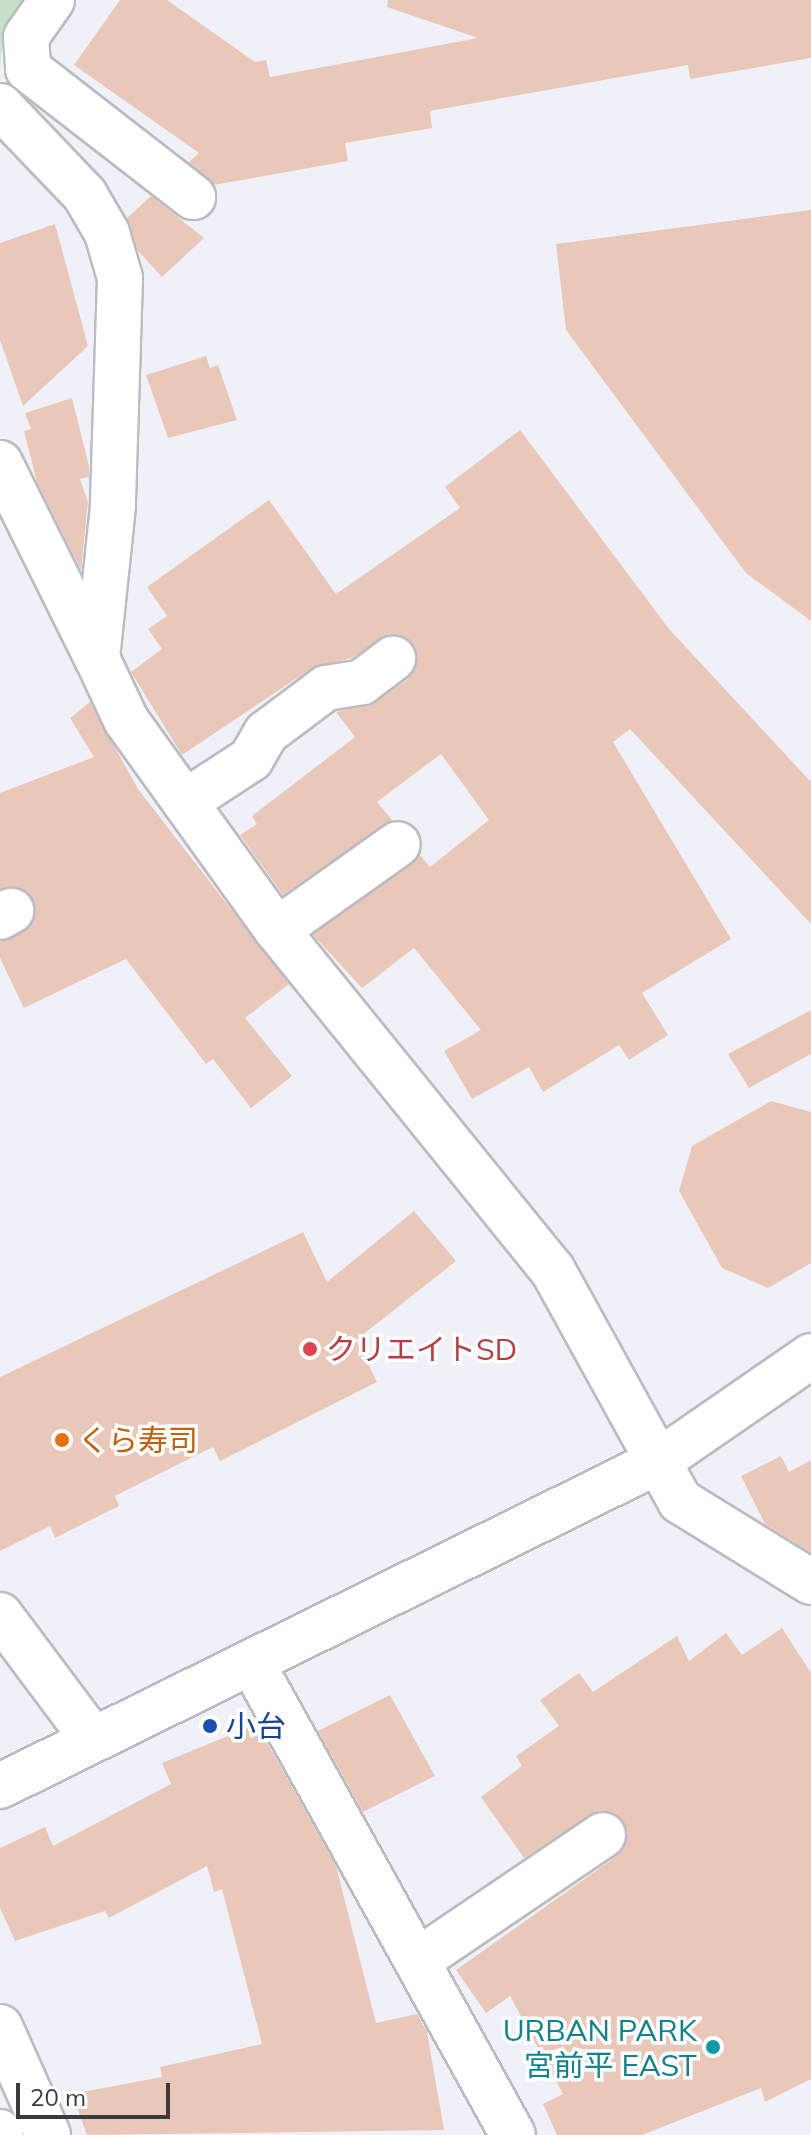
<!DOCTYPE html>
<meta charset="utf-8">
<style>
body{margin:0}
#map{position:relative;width:811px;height:2135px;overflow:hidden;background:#f0f1f8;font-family:Mulish,"Noto Sans JP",sans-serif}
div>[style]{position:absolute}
.green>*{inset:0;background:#c8e0ca}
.building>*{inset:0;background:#e9c8b9}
.roads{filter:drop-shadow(2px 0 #bbbbc2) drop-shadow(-2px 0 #bbbbc2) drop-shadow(0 2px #bbbbc2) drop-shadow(0 -2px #bbbbc2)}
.minor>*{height:44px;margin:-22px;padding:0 22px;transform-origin:22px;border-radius:22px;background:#fff}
.dots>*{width:22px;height:22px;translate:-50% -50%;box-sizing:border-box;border:4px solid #fff;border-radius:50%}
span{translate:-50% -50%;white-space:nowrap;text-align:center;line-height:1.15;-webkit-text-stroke:7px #fff;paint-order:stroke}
.health-label{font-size:30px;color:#be3a42}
.left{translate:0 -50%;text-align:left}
.food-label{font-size:30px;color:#c56008}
.transit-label{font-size:30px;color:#164399}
.culture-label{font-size:30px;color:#0d838f}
.right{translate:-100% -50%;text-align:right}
.scale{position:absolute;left:16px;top:2083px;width:154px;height:36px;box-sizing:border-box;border:4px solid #3b3b3e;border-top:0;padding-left:10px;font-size:24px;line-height:28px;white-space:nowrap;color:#3b3b3e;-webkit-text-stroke:6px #fff;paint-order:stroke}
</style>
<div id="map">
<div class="green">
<i style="clip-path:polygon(0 0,26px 0,3px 27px,0 67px)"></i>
</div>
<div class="building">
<i style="clip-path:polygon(120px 0,167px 0,255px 62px,266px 60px,270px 77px,478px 38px,387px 7px,388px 0,811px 0,811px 58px,690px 79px,688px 65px,430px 111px,432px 128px,345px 143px,348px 161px,214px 185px,189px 162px,199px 153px,74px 65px)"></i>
<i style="clip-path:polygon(151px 196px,204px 238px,162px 277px,138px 251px,127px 218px)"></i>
<i style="clip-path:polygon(811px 210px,811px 621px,746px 573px,566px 330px,556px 244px)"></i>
<i style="clip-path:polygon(55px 224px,88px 346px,23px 406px,0 340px,0 243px)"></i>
<i style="clip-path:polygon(206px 356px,210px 368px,218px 365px,237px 420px,168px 438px,146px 375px)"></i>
<i style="clip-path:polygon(72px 398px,89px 466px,89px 477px,80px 479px,88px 502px,81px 570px,37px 482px,24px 431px,31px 429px,25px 413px)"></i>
<i style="clip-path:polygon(520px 430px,669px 629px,811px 782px,811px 924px,630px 729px,613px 742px,731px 939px,642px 993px,668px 1035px,629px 1060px,619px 1045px,543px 1092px,529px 1067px,472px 1099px,444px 1051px,481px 1030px,414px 948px,362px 988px,313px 935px,420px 855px,430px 867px,489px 820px,441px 754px,377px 802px,392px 820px,283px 895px,240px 835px,257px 824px,252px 816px,355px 737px,336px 712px,376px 702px,408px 679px,418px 657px,413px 644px,389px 634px,352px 658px,312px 668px,182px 755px,131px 672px,162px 649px,148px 629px,167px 616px,147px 587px,269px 500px,336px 594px,460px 508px,445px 487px)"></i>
<i style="clip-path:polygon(90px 702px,138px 789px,289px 984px,245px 1018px,292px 1076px,251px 1108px,213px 1059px,206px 1064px,126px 959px,24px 1008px,0 958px,0 942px,24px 932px,36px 911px,25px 890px,0 889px,0 793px,94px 757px,70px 718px)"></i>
<i style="clip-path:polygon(811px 1010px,811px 1054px,749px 1088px,728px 1054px)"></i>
<i style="clip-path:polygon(771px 1101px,811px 1112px,811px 1263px,768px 1288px,722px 1268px,679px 1191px,692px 1146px)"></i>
<i style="clip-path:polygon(414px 1211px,456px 1261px,356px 1340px,377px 1382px,220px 1461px,213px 1447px,115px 1496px,119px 1506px,55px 1538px,50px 1526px,0 1551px,0 1377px,303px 1232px,327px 1282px)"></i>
<i style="clip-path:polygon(781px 1456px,789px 1472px,811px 1460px,811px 1553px,765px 1524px,741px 1476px)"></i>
<i style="clip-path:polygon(782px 1628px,811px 1673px,811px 2079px,765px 2102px,761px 2088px,642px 2135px,557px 2135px,543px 2104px,563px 2094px,510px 1996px,486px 2013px,456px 1970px,617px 1856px,628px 1832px,615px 1813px,600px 1810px,524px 1858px,481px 1797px,522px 1766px,516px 1756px,559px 1726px,540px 1700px,579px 1673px,593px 1692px,677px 1636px,689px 1661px,726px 1633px,742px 1655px)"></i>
<i style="clip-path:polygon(390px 1695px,435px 1776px,363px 1812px,318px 1731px)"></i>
<i style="clip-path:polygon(257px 1724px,336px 1866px,376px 2023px,417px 2014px,427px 2032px,444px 2130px,87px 2135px,72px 2094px,162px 2077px,160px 2067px,262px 2044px,222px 1889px,214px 1892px,207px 1866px,109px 1918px,105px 1911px,15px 1941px,0 1908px,0 1848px,45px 1827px,53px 1846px,171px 1784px,162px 1763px)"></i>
</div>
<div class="roads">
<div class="minor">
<i style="left:52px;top:0;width:45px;rotate:125.1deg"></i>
<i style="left:26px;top:37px;width:32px;rotate:86deg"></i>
<i style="left:28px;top:69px;width:209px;rotate:37.8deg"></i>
<i style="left:0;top:106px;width:123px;rotate:46.3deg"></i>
<i style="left:85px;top:195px;width:44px;rotate:59.9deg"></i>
<i style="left:107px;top:233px;width:47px;rotate:73.9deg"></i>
<i style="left:120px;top:278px;width:228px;rotate:91.8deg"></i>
<i style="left:113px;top:506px;width:153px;rotate:96deg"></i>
<i style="left:97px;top:658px;width:68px;rotate:64.9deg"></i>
<i style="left:126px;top:720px;width:259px;rotate:54.3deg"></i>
<i style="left:277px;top:930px;width:437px;rotate:51deg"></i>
<i style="left:552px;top:1269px;width:265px;rotate:61.1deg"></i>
<i style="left:680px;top:1501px;width:154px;rotate:31.7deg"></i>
<i style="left:0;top:463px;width:218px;rotate:63.6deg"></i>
<i style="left:185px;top:802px;width:79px;rotate:-33.1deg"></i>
<i style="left:251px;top:759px;width:30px;rotate:-60deg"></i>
<i style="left:266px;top:733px;width:75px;rotate:-36.9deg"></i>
<i style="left:326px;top:688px;width:36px;rotate:-9deg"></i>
<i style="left:362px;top:682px;width:39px;rotate:-37deg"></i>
<i style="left:0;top:917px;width:13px;rotate:-29deg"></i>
<i style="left:277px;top:930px;width:148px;rotate:-35.4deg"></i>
<i style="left:0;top:1615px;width:154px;rotate:53.2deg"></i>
<i style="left:252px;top:1663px;width:539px;rotate:61.06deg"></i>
<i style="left:0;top:1786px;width:735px;rotate:-26.25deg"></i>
<i style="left:659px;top:1461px;width:185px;rotate:-34.6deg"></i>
<i style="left:420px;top:1959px;width:221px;rotate:-34.1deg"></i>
<i style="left:0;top:2027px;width:118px;rotate:66deg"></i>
<i style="left:0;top:2132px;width:3px;rotate:72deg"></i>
</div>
</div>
<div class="dots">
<i style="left:310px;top:1349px;background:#e0444e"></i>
<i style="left:62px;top:1440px;background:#e8710a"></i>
<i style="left:210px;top:1726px;background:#1a4fb4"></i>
<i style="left:713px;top:2047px;background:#0f9aa8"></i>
</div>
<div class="health-label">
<span class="left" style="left:326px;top:1349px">クリエイトSD</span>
</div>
<div class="food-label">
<span class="left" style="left:78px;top:1440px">くら寿司</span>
</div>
<div class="transit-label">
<span class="left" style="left:226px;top:1726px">小台</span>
</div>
<div class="culture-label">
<span class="right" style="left:697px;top:2047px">URBAN PARK<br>宮前平 EAST</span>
</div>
<div class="scale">20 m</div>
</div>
